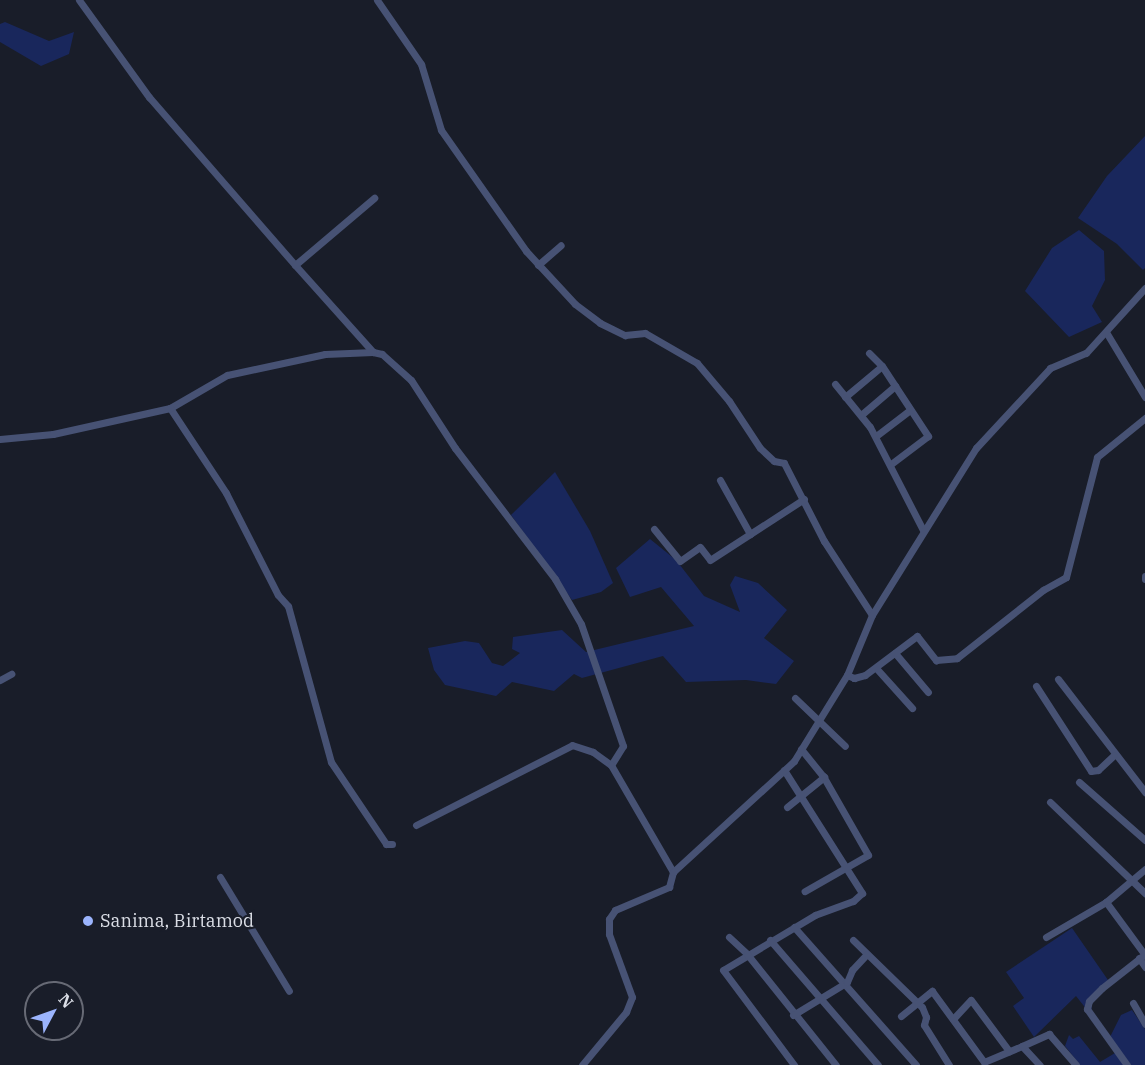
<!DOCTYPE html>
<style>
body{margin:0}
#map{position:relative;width:1145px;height:1065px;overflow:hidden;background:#191d29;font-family:"IBM Plex Serif",serif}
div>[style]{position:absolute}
.green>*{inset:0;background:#19275c}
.street>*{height:7px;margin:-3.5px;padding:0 3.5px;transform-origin:3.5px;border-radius:3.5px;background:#475274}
.dots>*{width:16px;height:16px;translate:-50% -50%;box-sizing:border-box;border:3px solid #191d29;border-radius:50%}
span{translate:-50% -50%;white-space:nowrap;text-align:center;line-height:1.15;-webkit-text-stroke:4.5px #191d29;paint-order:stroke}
.poi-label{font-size:18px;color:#dbdee6}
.left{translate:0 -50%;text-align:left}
.north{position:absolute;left:24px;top:981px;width:60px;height:60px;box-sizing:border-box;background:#191d29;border:2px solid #676a75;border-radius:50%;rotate:49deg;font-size:16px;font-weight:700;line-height:24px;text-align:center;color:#dbdee6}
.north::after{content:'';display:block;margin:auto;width:21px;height:27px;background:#9bb4fd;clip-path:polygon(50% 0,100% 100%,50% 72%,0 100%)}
</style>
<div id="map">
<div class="green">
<i style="clip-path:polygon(5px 22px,49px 41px,74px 32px,69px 54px,41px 66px,0 42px,0 24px)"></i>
<i style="clip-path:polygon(1145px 136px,1145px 268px,1143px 270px,1117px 244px,1078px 218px,1107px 176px)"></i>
<i style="clip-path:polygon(1079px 230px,1104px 251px,1105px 280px,1092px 306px,1102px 322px,1069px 337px,1025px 291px,1052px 248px)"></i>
<i style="clip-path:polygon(555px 472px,590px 531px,613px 583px,601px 592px,572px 600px,511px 515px)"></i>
<i style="clip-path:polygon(650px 539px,676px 560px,704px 596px,740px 612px,730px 585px,735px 576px,758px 583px,787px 610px,764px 638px,794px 661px,776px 684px,746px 680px,686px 682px,663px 656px,582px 678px,574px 674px,554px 691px,512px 682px,496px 696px,445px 685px,434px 670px,428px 648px,465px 641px,479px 643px,492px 663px,503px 666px,520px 653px,512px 649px,513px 637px,562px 630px,586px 652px,694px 626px,661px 587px,630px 597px,616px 568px)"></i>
<i style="clip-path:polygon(1072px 928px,1108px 980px,1092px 1002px,1091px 1015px,1076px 996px,1034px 1037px,1013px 1006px,1024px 998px,1006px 972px)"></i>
<i style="clip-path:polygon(1132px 1010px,1145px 1029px,1145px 1065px,1131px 1065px,1110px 1037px,1121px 1015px)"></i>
<i style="clip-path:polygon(1069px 1035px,1073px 1039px,1079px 1036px,1100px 1062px,1115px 1053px,1125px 1065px,1080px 1065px,1065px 1046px)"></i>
</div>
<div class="street">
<i style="left:79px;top:0;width:120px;rotate:54.2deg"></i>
<i style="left:149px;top:97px;width:223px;rotate:49deg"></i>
<i style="left:295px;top:265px;width:117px;rotate:48.1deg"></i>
<i style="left:373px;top:352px;width:9px;rotate:13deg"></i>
<i style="left:382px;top:354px;width:39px;rotate:42deg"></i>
<i style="left:411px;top:380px;width:81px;rotate:57.1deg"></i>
<i style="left:455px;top:448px;width:165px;rotate:52.6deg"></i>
<i style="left:555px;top:579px;width:52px;rotate:60deg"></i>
<i style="left:581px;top:624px;width:129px;rotate:71deg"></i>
<i style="left:623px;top:746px;width:22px;rotate:122deg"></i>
<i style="left:377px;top:0;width:78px;rotate:55.5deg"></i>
<i style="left:421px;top:64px;width:69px;rotate:73.1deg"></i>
<i style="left:441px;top:130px;width:148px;rotate:54.9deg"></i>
<i style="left:526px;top:251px;width:72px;rotate:47.2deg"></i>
<i style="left:575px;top:304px;width:31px;rotate:37deg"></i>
<i style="left:600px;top:323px;width:28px;rotate:26deg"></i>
<i style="left:625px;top:335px;width:20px;rotate:-6deg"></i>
<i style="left:645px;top:333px;width:60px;rotate:30deg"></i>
<i style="left:697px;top:363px;width:50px;rotate:49.9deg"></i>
<i style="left:729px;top:401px;width:56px;rotate:56.6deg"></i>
<i style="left:760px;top:448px;width:19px;rotate:43deg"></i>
<i style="left:774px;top:461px;width:10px;rotate:11deg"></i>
<i style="left:784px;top:463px;width:88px;rotate:62.9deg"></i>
<i style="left:824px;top:541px;width:88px;rotate:57deg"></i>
<i style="left:295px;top:265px;width:104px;rotate:-40.3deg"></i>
<i style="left:538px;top:265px;width:30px;rotate:-41deg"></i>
<i style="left:1106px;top:332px;width:76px;rotate:59deg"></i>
<i style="left:373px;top:352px;width:48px;rotate:177.6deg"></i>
<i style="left:325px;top:354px;width:100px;rotate:167.9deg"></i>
<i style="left:227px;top:375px;width:66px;rotate:149.9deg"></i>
<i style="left:170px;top:408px;width:102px;rotate:56.6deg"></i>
<i style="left:226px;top:493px;width:114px;rotate:63deg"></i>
<i style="left:278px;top:595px;width:15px;rotate:48deg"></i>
<i style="left:288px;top:606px;width:162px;rotate:74.6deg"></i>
<i style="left:331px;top:762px;width:99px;rotate:56.1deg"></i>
<i style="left:386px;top:844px;width:6px"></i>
<i style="left:869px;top:353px;width:18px;rotate:45deg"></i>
<i style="left:882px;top:366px;width:84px;rotate:56.7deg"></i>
<i style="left:928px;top:436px;width:46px;rotate:142.9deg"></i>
<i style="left:835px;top:384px;width:55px;rotate:50.9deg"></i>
<i style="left:870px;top:427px;width:116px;rotate:62.8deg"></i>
<i style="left:845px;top:397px;width:48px;rotate:-40deg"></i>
<i style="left:861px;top:415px;width:45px;rotate:-40.5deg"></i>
<i style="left:876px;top:436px;width:43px;rotate:-37.4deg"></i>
<i style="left:0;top:439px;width:53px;rotate:-5.4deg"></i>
<i style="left:53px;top:434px;width:120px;rotate:-12.5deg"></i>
<i style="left:720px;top:480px;width:62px;rotate:60.9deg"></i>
<i style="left:654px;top:529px;width:41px;rotate:50.9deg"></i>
<i style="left:680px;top:561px;width:24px;rotate:-35deg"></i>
<i style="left:700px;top:547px;width:16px;rotate:52deg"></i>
<i style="left:710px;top:560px;width:112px;rotate:-33deg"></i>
<i style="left:1145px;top:576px;width:3px;rotate:90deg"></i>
<i style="left:895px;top:653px;width:51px;rotate:49.8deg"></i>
<i style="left:876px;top:668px;width:54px;rotate:48deg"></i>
<i style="left:847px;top:675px;width:8px;rotate:23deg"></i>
<i style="left:854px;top:678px;width:11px;rotate:-15deg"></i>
<i style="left:865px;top:675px;width:65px;rotate:-36.9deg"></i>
<i style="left:917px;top:636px;width:31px;rotate:52deg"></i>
<i style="left:936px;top:660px;width:21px;rotate:-5deg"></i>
<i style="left:957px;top:658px;width:110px;rotate:-38.3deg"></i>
<i style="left:1043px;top:590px;width:26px;rotate:-29deg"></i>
<i style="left:1066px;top:577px;width:124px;rotate:-75.5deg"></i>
<i style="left:1097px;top:457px;width:62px;rotate:-39.1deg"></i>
<i style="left:1058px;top:679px;width:143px;rotate:52.4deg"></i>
<i style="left:0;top:680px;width:13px;rotate:-29deg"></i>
<i style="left:1036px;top:686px;width:101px;rotate:57.1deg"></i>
<i style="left:1091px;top:771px;width:7px;rotate:-8deg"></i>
<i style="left:1098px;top:770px;width:21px;rotate:-43deg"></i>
<i style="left:795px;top:698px;width:69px;rotate:43.8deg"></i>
<i style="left:801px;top:749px;width:35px;rotate:51deg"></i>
<i style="left:823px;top:776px;width:91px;rotate:60.3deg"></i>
<i style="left:868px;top:855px;width:73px;rotate:150.3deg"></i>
<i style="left:784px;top:770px;width:146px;rotate:57.6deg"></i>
<i style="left:862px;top:893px;width:12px;rotate:138deg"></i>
<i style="left:853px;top:901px;width:40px;rotate:159.8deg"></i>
<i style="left:815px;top:915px;width:107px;rotate:149.1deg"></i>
<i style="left:723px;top:970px;width:119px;rotate:53.2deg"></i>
<i style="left:1079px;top:782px;width:88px;rotate:41.3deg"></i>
<i style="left:1050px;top:802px;width:132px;rotate:43.8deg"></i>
<i style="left:787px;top:807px;width:48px;rotate:-39deg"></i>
<i style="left:416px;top:825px;width:175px;rotate:-27.1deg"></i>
<i style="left:572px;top:745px;width:22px;rotate:18deg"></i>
<i style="left:593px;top:752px;width:22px;rotate:36deg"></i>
<i style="left:611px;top:765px;width:124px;rotate:59.9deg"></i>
<i style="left:220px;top:877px;width:133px;rotate:58.8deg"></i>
<i style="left:794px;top:927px;width:184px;rotate:48.5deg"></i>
<i style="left:729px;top:937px;width:25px;rotate:43deg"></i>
<i style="left:747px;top:954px;width:142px;rotate:51.3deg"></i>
<i style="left:1046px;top:937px;width:69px;rotate:-30.3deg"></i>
<i style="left:770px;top:940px;width:165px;rotate:49.2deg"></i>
<i style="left:853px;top:940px;width:96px;rotate:44.2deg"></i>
<i style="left:922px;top:1007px;width:11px;rotate:68deg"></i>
<i style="left:926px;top:1017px;width:8px;rotate:104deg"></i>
<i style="left:924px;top:1025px;width:47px;rotate:58deg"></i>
<i style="left:1145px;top:955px;width:66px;rotate:-126.3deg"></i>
<i style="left:1106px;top:902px;width:51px;rotate:-40.2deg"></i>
<i style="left:1139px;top:958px;width:11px;rotate:56deg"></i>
<i style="left:1133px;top:1003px;width:24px;rotate:60deg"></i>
<i style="left:793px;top:1015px;width:63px;rotate:-31.4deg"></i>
<i style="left:847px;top:982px;width:13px;rotate:-67deg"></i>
<i style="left:852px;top:970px;width:21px;rotate:-47deg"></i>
<i style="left:901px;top:1016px;width:40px;rotate:-39deg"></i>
<i style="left:932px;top:991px;width:88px;rotate:53.8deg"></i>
<i style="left:984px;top:1062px;width:41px;rotate:-22.8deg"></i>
<i style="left:1022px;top:1046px;width:26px;rotate:47deg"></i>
<i style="left:953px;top:1019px;width:26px;rotate:-47deg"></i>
<i style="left:971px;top:1000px;width:64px;rotate:53.3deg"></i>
<i style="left:1022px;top:1046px;width:30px;rotate:-24deg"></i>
<i style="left:1049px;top:1034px;width:41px;rotate:48.9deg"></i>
<i style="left:582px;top:1065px;width:69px;rotate:-50.3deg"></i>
<i style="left:626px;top:1012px;width:16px;rotate:-68deg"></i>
<i style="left:632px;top:997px;width:67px;rotate:-110.1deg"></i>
<i style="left:609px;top:934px;width:15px;rotate:-90deg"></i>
<i style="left:609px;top:919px;width:11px;rotate:-56deg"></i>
<i style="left:615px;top:910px;width:59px;rotate:-23.1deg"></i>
<i style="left:669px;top:887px;width:16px;rotate:-75deg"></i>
<i style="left:673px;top:872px;width:164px;rotate:-42.5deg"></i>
<i style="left:794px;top:761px;width:101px;rotate:-58.4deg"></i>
<i style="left:847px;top:675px;width:65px;rotate:-67.4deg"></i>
<i style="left:872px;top:615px;width:197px;rotate:-58.1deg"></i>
<i style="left:976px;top:448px;width:109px;rotate:-47.2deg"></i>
<i style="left:1050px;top:368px;width:39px;rotate:-23deg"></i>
<i style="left:1086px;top:353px;width:88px;rotate:-47.8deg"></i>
<i style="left:1127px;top:1065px;width:69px;rotate:-125.5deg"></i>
<i style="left:1087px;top:1009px;width:8px;rotate:-76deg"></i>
<i style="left:1089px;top:1001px;width:18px;rotate:-45deg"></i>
<i style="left:1102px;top:988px;width:55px;rotate:-38.3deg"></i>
</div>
<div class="dots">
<i style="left:88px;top:921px;background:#9bb4fd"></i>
</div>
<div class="poi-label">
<span class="left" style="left:100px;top:921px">Sanima, Birtamod</span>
</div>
<div class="north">N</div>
</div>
